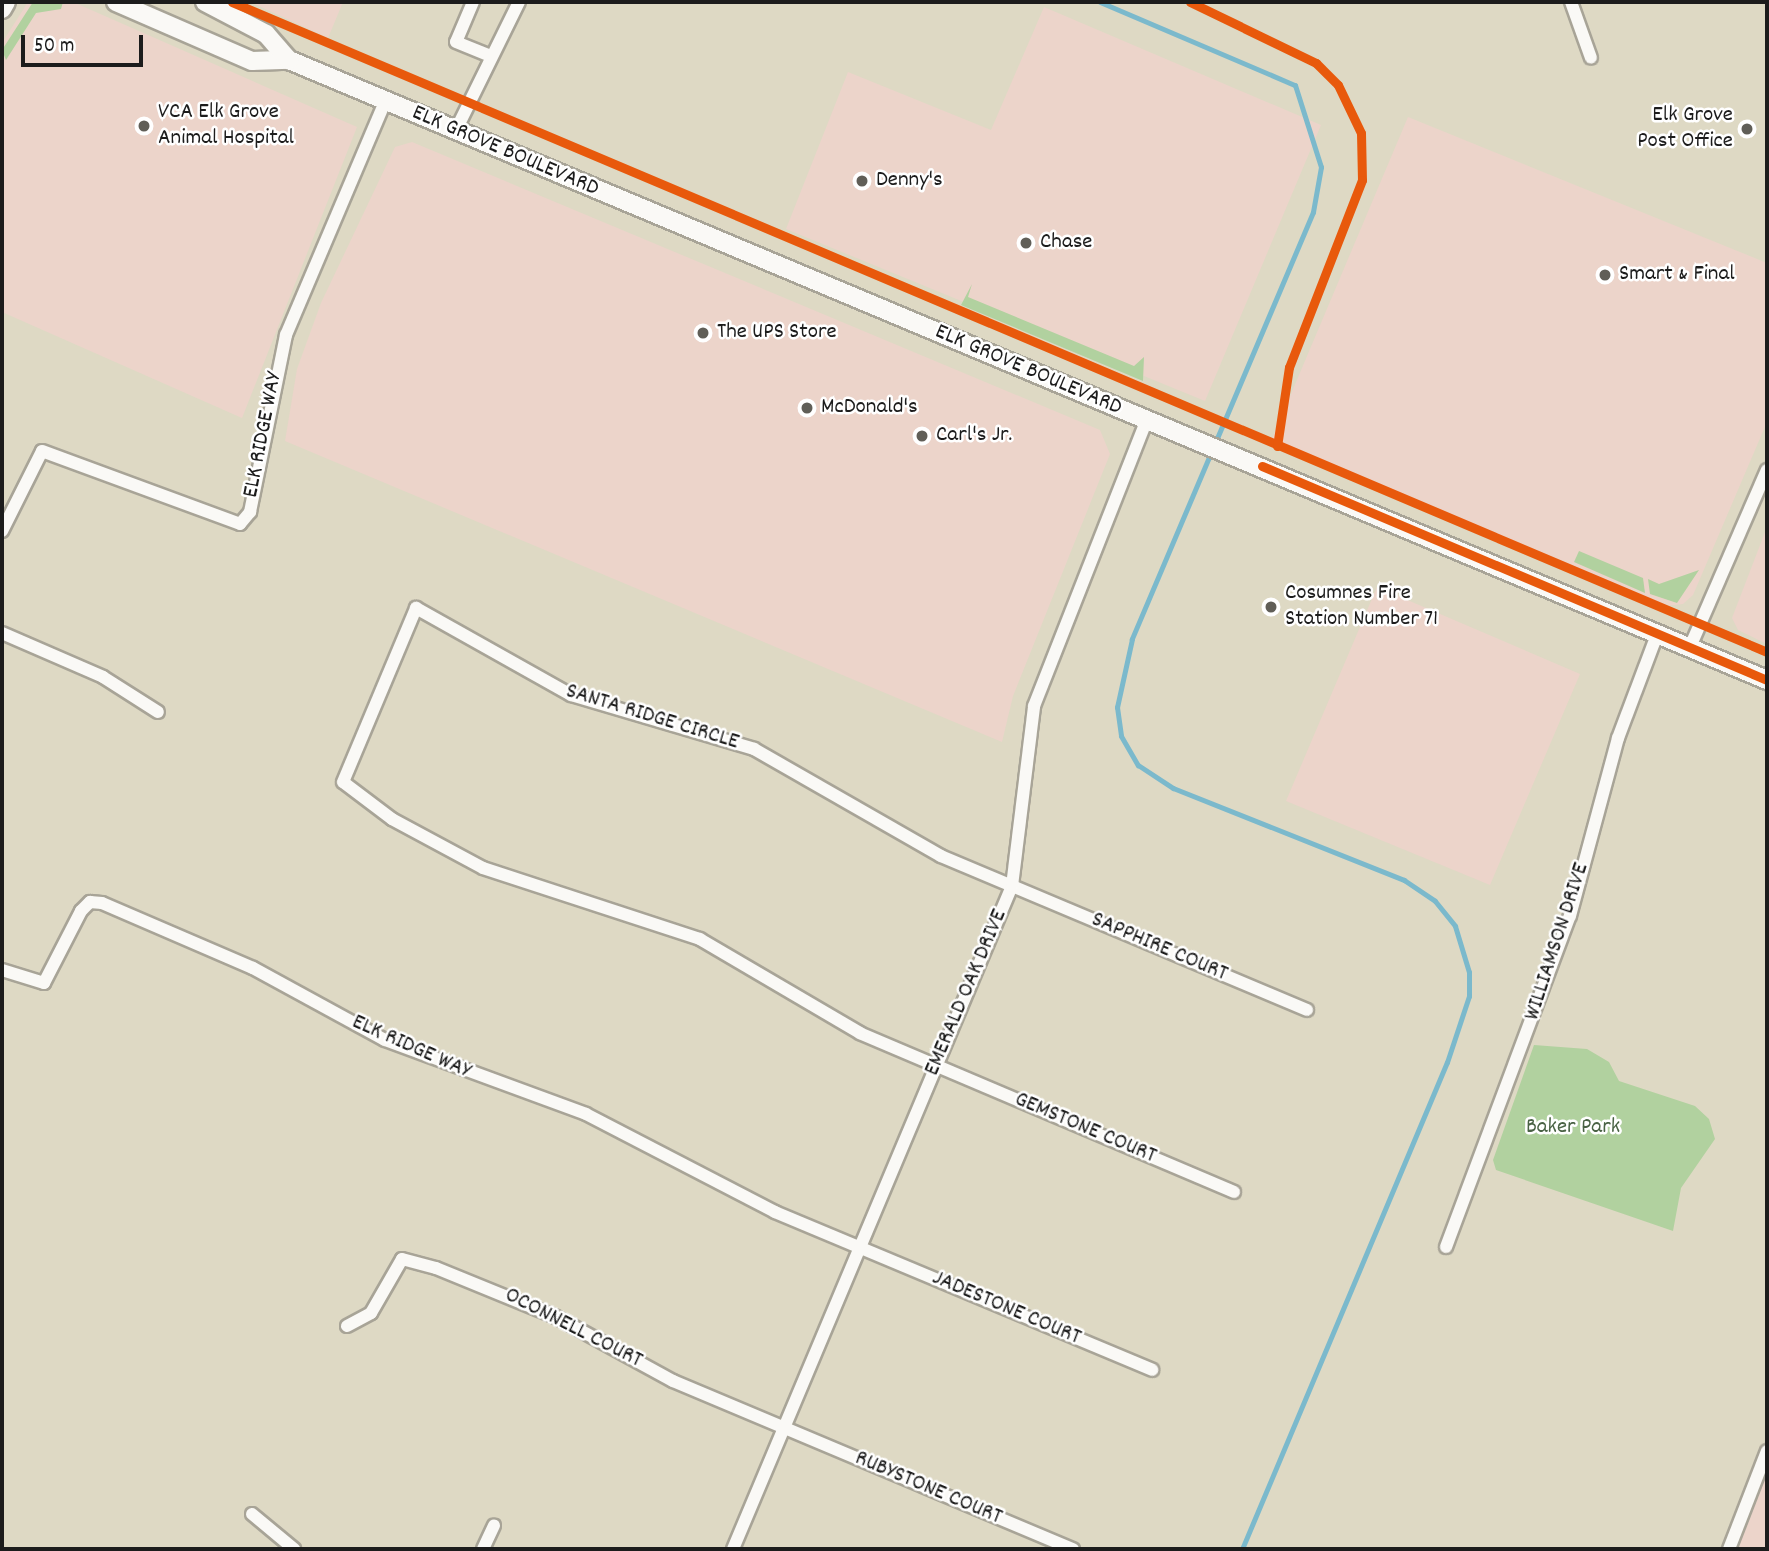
<!DOCTYPE html>
<style>
body{margin:0}
#map{position:relative;width:1769px;height:1551px;overflow:hidden;background:#ded9c4;font-family:Dekko,sans-serif}
div>[style]{position:absolute}
.built>*{inset:0;background:#ecd4ca}
.green>*{inset:0;background:#b1d19f}
.stream>*{height:5px;margin:-2.5px;padding:0 2.5px;transform-origin:2.5px;border-radius:2.5px;background:#7bb9cc}
.roads{filter:drop-shadow(2px 0 #a8a497) drop-shadow(-2px 0 #a8a497) drop-shadow(0 2px #a8a497) drop-shadow(0 -2px #a8a497)}
.street>*{height:12px;margin:-6px;padding:0 6px;transform-origin:6px;border-radius:6px;background:#faf9f6}
.secondary>*{height:18px;margin:-9px;padding:0 9px;transform-origin:9px;border-radius:9px;background:#faf9f6}
.cycleway>*{height:9px;margin:-4.5px;padding:0 4.5px;transform-origin:4.5px;border-radius:4.5px;background:#e8590c}
.dots>*{width:19px;height:19px;translate:-50% -50%;box-sizing:border-box;border:4px solid #fff;border-radius:50%}
span{translate:-50% -50%;white-space:nowrap;text-align:center;line-height:1.15;-webkit-text-stroke:5px #fff;paint-order:stroke}
.poi-label{font-size:23px;color:#1c1c1c}
.left{translate:0 -50%;text-align:left}
.right{translate:-100% -50%;text-align:right}
.street-label{font-size:23px;color:#1c1c1c}
.park-label{font-size:23px;color:#496244}
.frame{position:absolute;inset:0;border:4px solid #1c1c1c;pointer-events:none}
.scale{position:absolute;left:21px;top:35px;width:122px;height:32px;box-sizing:border-box;border:4px solid #1c1c1c;border-top:0;padding-left:9px;font-size:21px;line-height:24px;white-space:nowrap;color:#1c1c1c;-webkit-text-stroke:5px #fff;paint-order:stroke}
</style>
<div id="map">
<div class="built">
<i style="clip-path:polygon(28px 2px,73px 2px,357px 127px,242px 418px,2px 312px,2px 43px)"></i>
<i style="clip-path:polygon(250px 2px,343px 2px,328px 38px)"></i>
<i style="clip-path:polygon(1044px 7px,1321px 125px,1205px 401px,786px 229px,848px 72px,991px 130px)"></i>
<i style="clip-path:polygon(1408px 117px,1767px 263px,1767px 422px,1693px 595px,1683px 604px,1665px 606px,1272px 439px)"></i>
<i style="clip-path:polygon(412px 142px,1100px 430px,1110px 454px,1013px 696px,1002px 742px,285px 441px,297px 369px,321px 303px,395px 147px)"></i>
<i style="clip-path:polygon(1767px 527px,1767px 644px,1738px 630px,1732px 618px)"></i>
<i style="clip-path:polygon(1377px 587px,1580px 674px,1490px 885px,1286px 801px)"></i>
<i style="clip-path:polygon(1767px 1466px,1767px 1549px,1734px 1549px)"></i>
</div>
<div class="green">
<i style="clip-path:polygon(33px 2px,63px 2px,61px 9px,36px 13px,6px 60px,2px 50px)"></i>
<i style="clip-path:polygon(972px 284px,968px 297px,1134px 366px,1144px 357px,1143px 381px,961px 305px)"></i>
<i style="clip-path:polygon(1579px 551px,1643px 578px,1645px 593px,1574px 562px)"></i>
<i style="clip-path:polygon(1699px 570px,1677px 603px,1650px 594px,1648px 579px,1659px 584px)"></i>
<i style="clip-path:polygon(1534px 1045px,1587px 1049px,1609px 1062px,1619px 1081px,1695px 1106px,1709px 1119px,1715px 1139px,1681px 1188px,1673px 1231px,1496px 1170px,1493px 1160px)"></i>
</div>
<div class="stream">
<i style="left:1100px;top:2px;width:212px;rotate:23.1deg"></i>
<i style="left:1295px;top:85px;width:86px;rotate:72.4deg"></i>
<i style="left:1321px;top:167px;width:46px;rotate:100.1deg"></i>
<i style="left:1313px;top:212px;width:464px;rotate:113deg"></i>
<i style="left:1132px;top:639px;width:70px;rotate:102.4deg"></i>
<i style="left:1117px;top:707px;width:29px;rotate:82deg"></i>
<i style="left:1121px;top:736px;width:34px;rotate:60deg"></i>
<i style="left:1138px;top:765px;width:42px;rotate:33.3deg"></i>
<i style="left:1173px;top:788px;width:249px;rotate:21.7deg"></i>
<i style="left:1404px;top:880px;width:37px;rotate:34deg"></i>
<i style="left:1435px;top:901px;width:32px;rotate:51deg"></i>
<i style="left:1455px;top:926px;width:48px;rotate:73.1deg"></i>
<i style="left:1469px;top:972px;width:24px;rotate:90deg"></i>
<i style="left:1469px;top:996px;width:70px;rotate:108.4deg"></i>
<i style="left:1447px;top:1062px;width:528px;rotate:112.83deg"></i>
</div>
<div class="roads">
<div class="street">
<i style="left:473px;top:2px;width:43px;rotate:113deg"></i>
<i style="left:456px;top:42px;width:37px;rotate:22deg"></i>
<i style="left:1571px;top:2px;width:59px;rotate:70.3deg"></i>
<i style="left:455px;top:132px;width:145px;rotate:-63.8deg"></i>
<i style="left:2px;top:531px;width:89px;rotate:-63.4deg"></i>
<i style="left:42px;top:451px;width:211px;rotate:20.2deg"></i>
<i style="left:240px;top:524px;width:16px;rotate:-50deg"></i>
<i style="left:250px;top:512px;width:181px;rotate:-78.5deg"></i>
<i style="left:286px;top:335px;width:253px;rotate:-67deg"></i>
<i style="left:2px;top:633px;width:110px;rotate:23.5deg"></i>
<i style="left:103px;top:677px;width:65px;rotate:32.5deg"></i>
<i style="left:1690px;top:647px;width:193px;rotate:-66.5deg"></i>
<i style="left:2px;top:970px;width:44px;rotate:17.2deg"></i>
<i style="left:44px;top:983px;width:81px;rotate:-62.8deg"></i>
<i style="left:81px;top:911px;width:13px;rotate:-45deg"></i>
<i style="left:90px;top:902px;width:12px;rotate:5deg"></i>
<i style="left:102px;top:903px;width:164px;rotate:23.3deg"></i>
<i style="left:253px;top:968px;width:150px;rotate:28.6deg"></i>
<i style="left:385px;top:1040px;width:214px;rotate:20.2deg"></i>
<i style="left:586px;top:1114px;width:213px;rotate:27.4deg"></i>
<i style="left:775px;top:1212px;width:409px;rotate:22.7deg"></i>
<i style="left:1234px;top:1192px;width:406px;rotate:-157deg"></i>
<i style="left:860px;top:1033px;width:186px;rotate:-149.6deg"></i>
<i style="left:700px;top:939px;width:228px;rotate:-161.9deg"></i>
<i style="left:483px;top:868px;width:103px;rotate:-151.7deg"></i>
<i style="left:392px;top:819px;width:61px;rotate:-142.9deg"></i>
<i style="left:343px;top:782px;width:189px;rotate:-67.2deg"></i>
<i style="left:416px;top:608px;width:178px;rotate:29.3deg"></i>
<i style="left:571px;top:695px;width:191px;rotate:16.4deg"></i>
<i style="left:754px;top:749px;width:215px;rotate:29.8deg"></i>
<i style="left:941px;top:856px;width:397px;rotate:22.8deg"></i>
<i style="left:1446px;top:1247px;width:353px;rotate:-69.5deg"></i>
<i style="left:1570px;top:916px;width:184px;rotate:-74.9deg"></i>
<i style="left:1618px;top:738px;width:113px;rotate:-69.3deg"></i>
<i style="left:347px;top:1326px;width:27px;rotate:-28deg"></i>
<i style="left:371px;top:1313px;width:62px;rotate:-60.1deg"></i>
<i style="left:402px;top:1259px;width:35px;rotate:15deg"></i>
<i style="left:436px;top:1268px;width:130px;rotate:22.2deg"></i>
<i style="left:556px;top:1317px;width:133px;rotate:28.7deg"></i>
<i style="left:673px;top:1381px;width:434px;rotate:22.8deg"></i>
<i style="left:252px;top:1514px;width:55px;rotate:39.8deg"></i>
<i style="left:483px;top:1549px;width:26px;rotate:-65deg"></i>
<i style="left:733px;top:1549px;width:719px;rotate:-67.18deg"></i>
<i style="left:1012px;top:886px;width:181px;rotate:-83deg"></i>
<i style="left:1034px;top:706px;width:306px;rotate:-68.5deg"></i>
<i style="left:1729px;top:1549px;width:105px;rotate:-68.8deg"></i>
</div>
<div class="secondary">
<i style="left:116px;top:2px;width:148px;rotate:23.5deg"></i>
<i style="left:252px;top:61px;width:37px;rotate:-2deg"></i>
<i style="left:289px;top:60px;width:1603px;rotate:22.76deg"></i>
<i style="left:205px;top:2px;width:69px;rotate:27.7deg"></i>
<i style="left:266px;top:34px;width:35px;rotate:49deg"></i>
<i style="left:2px;top:9px;width:8px;rotate:-60deg"></i>
</div>
</div>
<div class="cycleway">
<i style="left:232px;top:2px;width:1667px;rotate:22.95deg"></i>
<i style="left:1190px;top:2px;width:140px;rotate:25.8deg"></i>
<i style="left:1316px;top:63px;width:31px;rotate:45deg"></i>
<i style="left:1338px;top:85px;width:53px;rotate:64.4deg"></i>
<i style="left:1361px;top:133px;width:47px;rotate:88.8deg"></i>
<i style="left:1362px;top:180px;width:201px;rotate:111.3deg"></i>
<i style="left:1289px;top:367px;width:80px;rotate:98.6deg"></i>
<i style="left:1262px;top:466px;width:548px;rotate:22.97deg"></i>
</div>
<div class="dots">
<i style="left:144px;top:126px;background:#605e57"></i>
<i style="left:1747px;top:129px;background:#605e57"></i>
<i style="left:862px;top:181px;background:#605e57"></i>
<i style="left:1026px;top:243px;background:#605e57"></i>
<i style="left:1605px;top:275px;background:#605e57"></i>
<i style="left:703px;top:333px;background:#605e57"></i>
<i style="left:807px;top:408px;background:#605e57"></i>
<i style="left:922px;top:436px;background:#605e57"></i>
<i style="left:1271px;top:607px;background:#605e57"></i>
</div>
<div class="poi-label">
<span class="left" style="left:158px;top:126px">VCA Elk Grove<br>Animal Hospital</span>
<span class="right" style="left:1733px;top:129px">Elk Grove<br>Post Office</span>
<span class="left" style="left:876px;top:181px">Denny's</span>
<span class="left" style="left:1040px;top:243px">Chase</span>
<span class="left" style="left:1619px;top:275px">Smart &amp; Final</span>
<span class="left" style="left:717px;top:333px">The UPS Store</span>
<span class="left" style="left:821px;top:408px">McDonald's</span>
<span class="left" style="left:936px;top:436px">Carl's Jr.</span>
<span class="left" style="left:1285px;top:607px">Cosumnes Fire<br>Station Number 71</span>
</div>
<div class="street-label">
<span style="left:505px;top:152px;rotate:23deg">ELK GROVE BOULEVARD</span>
<span style="left:1028px;top:371px;rotate:23deg">ELK GROVE BOULEVARD</span>
<span style="left:264px;top:435px;rotate:-79deg">ELK RIDGE WAY</span>
<span style="left:652px;top:718px;rotate:17deg">SANTA RIDGE CIRCLE</span>
<span style="left:1558px;top:942px;rotate:-72deg">WILLIAMSON DRIVE</span>
<span style="left:1159px;top:948px;rotate:23deg">SAPPHIRE COURT</span>
<span style="left:967px;top:993px;rotate:-67deg">EMERALD OAK DRIVE</span>
<span style="left:411px;top:1048px;rotate:24deg">ELK RIDGE WAY</span>
<span style="left:1085px;top:1129px;rotate:23deg">GEMSTONE COURT</span>
<span style="left:1006px;top:1309px;rotate:23deg">JADESTONE COURT</span>
<span style="left:573px;top:1329px;rotate:27deg">OCONNELL COURT</span>
<span style="left:928px;top:1489px;rotate:23deg">RUBYSTONE COURT</span>
</div>
<div class="park-label">
<span style="left:1573px;top:1128px">Baker Park</span>
</div>
<div class="frame"></div>
<div class="scale">50 m</div>
</div>
